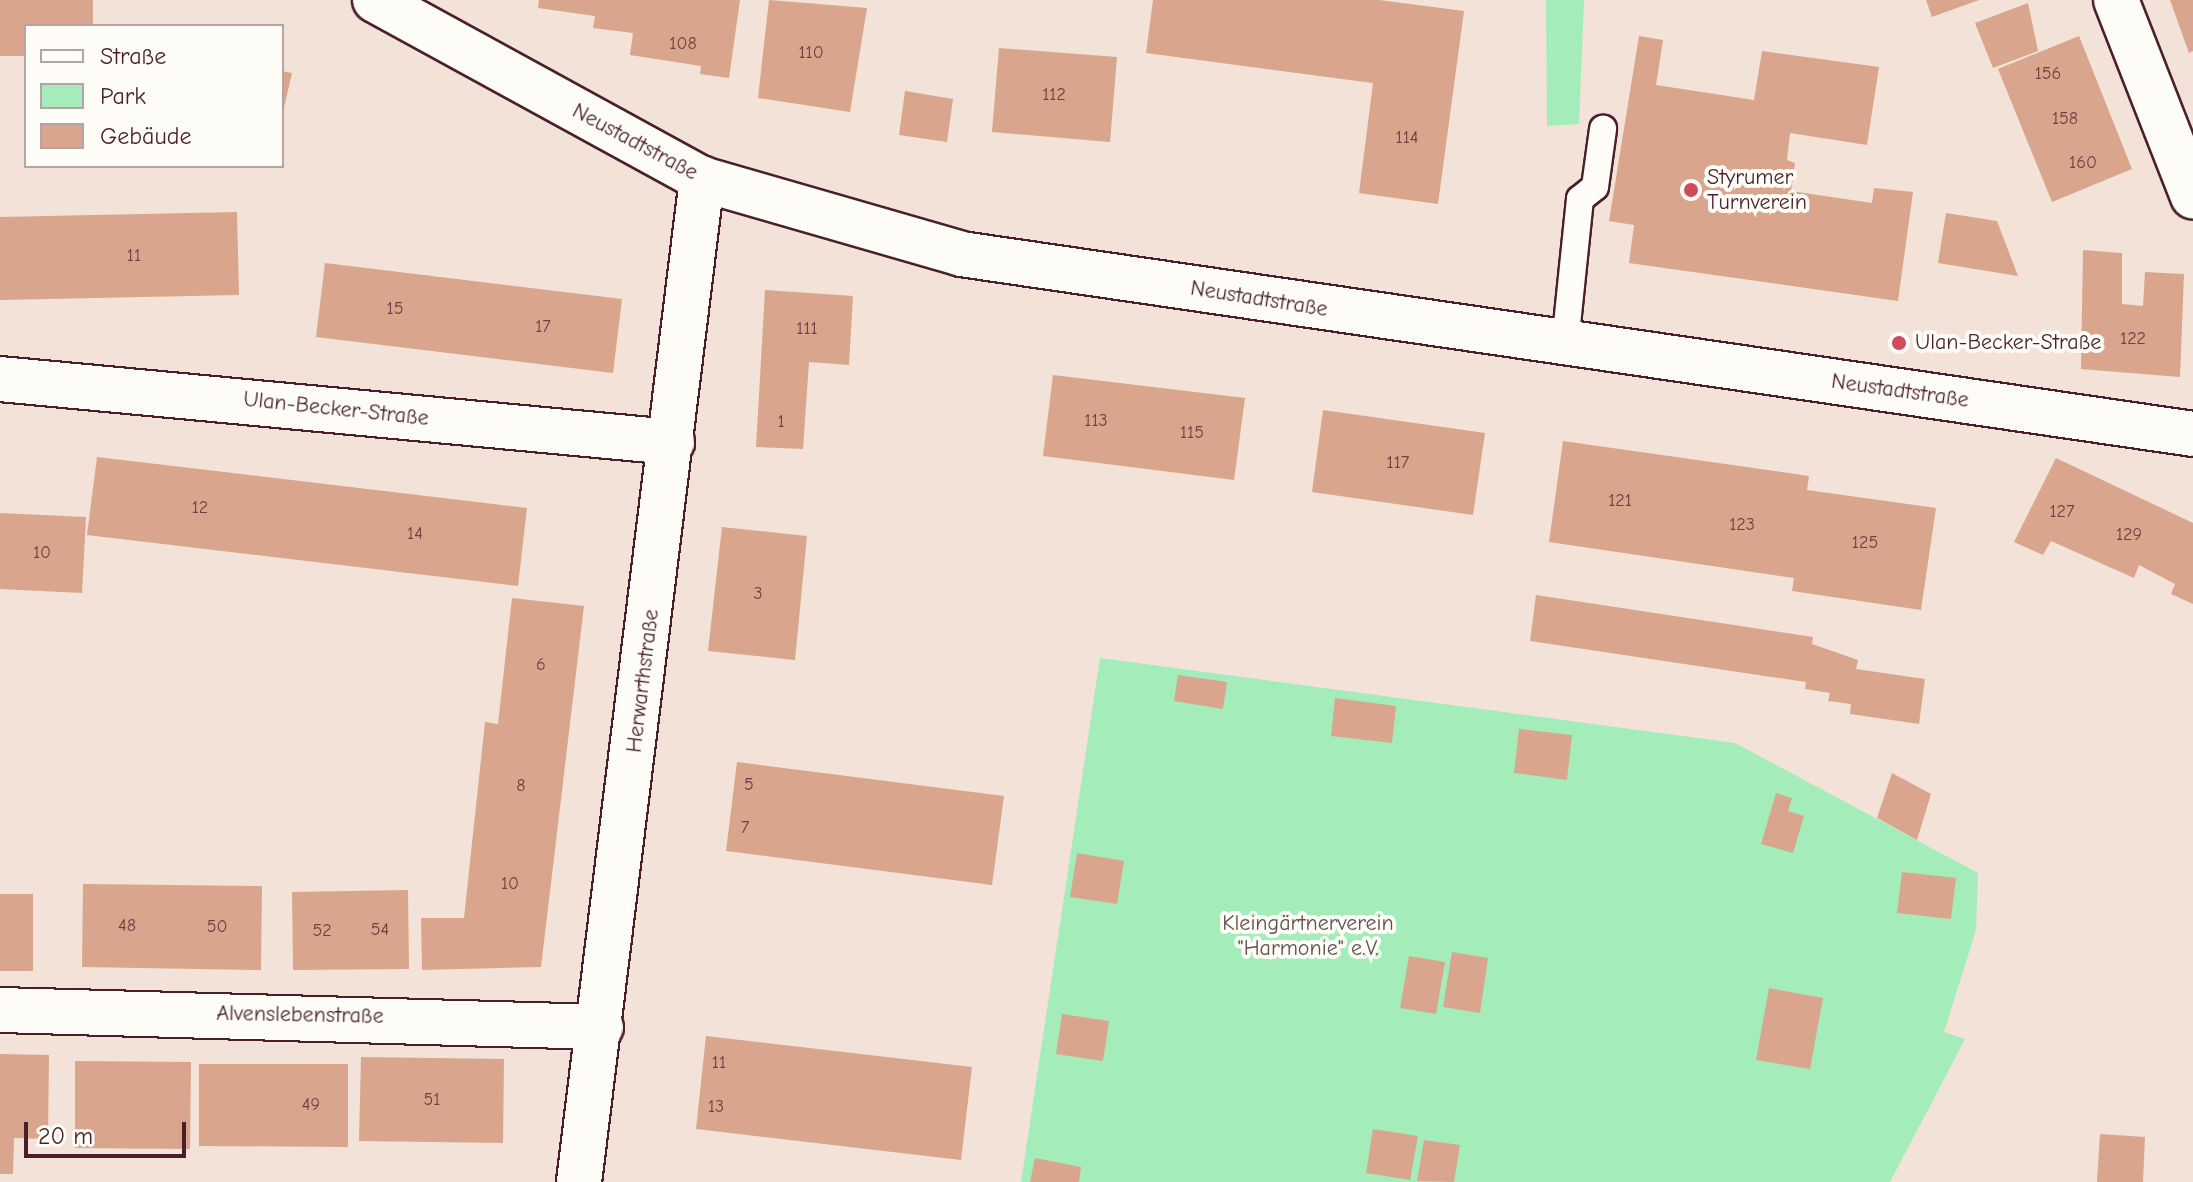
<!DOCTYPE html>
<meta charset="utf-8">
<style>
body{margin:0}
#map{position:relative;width:2193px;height:1182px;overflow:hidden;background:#f2e2d7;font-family:"Comic Neue",sans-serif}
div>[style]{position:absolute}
.green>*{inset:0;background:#a4edbb}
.building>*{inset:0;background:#d9a58d}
.roads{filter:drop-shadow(2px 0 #4a1f2b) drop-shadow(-2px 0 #4a1f2b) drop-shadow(0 2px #4a1f2b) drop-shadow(0 -2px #4a1f2b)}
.lane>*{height:26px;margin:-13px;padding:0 13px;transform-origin:13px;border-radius:13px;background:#fdfcf7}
.street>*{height:44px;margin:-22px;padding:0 22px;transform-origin:22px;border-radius:22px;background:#fdfcf7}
.secondary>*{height:44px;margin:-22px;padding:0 22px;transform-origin:22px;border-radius:22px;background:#fdfcf7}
.dots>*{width:22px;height:22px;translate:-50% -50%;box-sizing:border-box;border:4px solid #fdfcf7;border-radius:50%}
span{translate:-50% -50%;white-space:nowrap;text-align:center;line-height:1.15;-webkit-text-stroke:8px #fdfcf7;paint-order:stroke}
.number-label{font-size:18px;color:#6e4044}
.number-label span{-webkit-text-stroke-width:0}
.street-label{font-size:22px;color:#4a1f2b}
.poi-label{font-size:22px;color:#4a1f2b}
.left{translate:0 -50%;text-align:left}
.park-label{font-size:22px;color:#60524f}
.legend{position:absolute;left:24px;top:24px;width:260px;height:144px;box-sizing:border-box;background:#fdfcf7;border:2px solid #b5a4a5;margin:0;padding:10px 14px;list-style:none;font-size:24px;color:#4a1f2b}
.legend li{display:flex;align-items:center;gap:16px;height:40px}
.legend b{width:40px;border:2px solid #b5a4a5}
.scale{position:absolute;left:24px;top:1122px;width:162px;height:36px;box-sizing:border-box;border:4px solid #4a1f2b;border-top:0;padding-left:10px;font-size:24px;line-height:28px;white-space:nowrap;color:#4a1f2b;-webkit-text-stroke:6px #fdfcf7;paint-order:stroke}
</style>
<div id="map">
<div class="green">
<i style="clip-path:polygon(1546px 0,1584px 0,1579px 124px,1547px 126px)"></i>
<i style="clip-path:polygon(1100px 658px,1735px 743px,1978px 873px,1976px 930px,1944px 1032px,1965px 1039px,1890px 1182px,1021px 1182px)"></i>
</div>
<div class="building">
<i style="clip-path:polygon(0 0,93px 0,93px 26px,26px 26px,26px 56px,0 56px)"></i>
<i style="clip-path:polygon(539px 0,740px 0,729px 78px,700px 74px,701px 66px,630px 55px,633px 33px,593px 28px,595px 16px,538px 8px)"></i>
<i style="clip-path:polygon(769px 0,867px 8px,850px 112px,758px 98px)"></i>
<i style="clip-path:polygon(1153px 0,1379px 0,1464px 11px,1438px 204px,1359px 193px,1373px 83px,1146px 53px)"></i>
<i style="clip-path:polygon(1926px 0,1979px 0,1932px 17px)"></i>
<i style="clip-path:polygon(2170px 0,2193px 0,2193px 51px,2189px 53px)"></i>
<i style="clip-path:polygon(2028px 3px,2038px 51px,1993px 68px,1975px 23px)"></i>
<i style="clip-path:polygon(1639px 36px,1663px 40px,1656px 85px,1754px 100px,1762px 51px,1879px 67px,1867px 145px,1790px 133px,1787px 160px,1795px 163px,1791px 191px,1872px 203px,1874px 188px,1913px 192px,1898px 301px,1629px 263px,1634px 225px,1609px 221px)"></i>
<i style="clip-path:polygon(2079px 36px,2132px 169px,2052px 202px,1998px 69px)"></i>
<i style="clip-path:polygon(999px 48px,1117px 57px,1110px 142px,992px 132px)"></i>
<i style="clip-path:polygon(282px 71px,292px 73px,283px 112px,282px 112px)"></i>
<i style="clip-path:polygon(905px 91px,953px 99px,947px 142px,899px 135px)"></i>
<i style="clip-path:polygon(237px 212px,239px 295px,0 300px,0 217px)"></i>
<i style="clip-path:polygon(1946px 213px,1997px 221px,2018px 276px,1938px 263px)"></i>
<i style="clip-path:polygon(2083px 250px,2122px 253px,2122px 304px,2143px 306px,2145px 272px,2184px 274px,2180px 377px,2081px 369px)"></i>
<i style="clip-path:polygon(325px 263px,622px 299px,613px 373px,316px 337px)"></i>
<i style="clip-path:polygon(765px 290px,853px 296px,849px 365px,809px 362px,803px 449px,756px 447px)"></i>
<i style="clip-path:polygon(1053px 375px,1245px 398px,1234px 480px,1043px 456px)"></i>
<i style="clip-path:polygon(1323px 410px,1485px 433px,1473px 515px,1312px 492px)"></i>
<i style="clip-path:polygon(1563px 441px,1809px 476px,1807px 490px,1936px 508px,1921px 610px,1792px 591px,1794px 578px,1549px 542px)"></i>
<i style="clip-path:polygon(97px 457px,527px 508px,518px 586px,87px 535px)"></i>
<i style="clip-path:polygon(2056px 458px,2193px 523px,2193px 604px,2171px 594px,2175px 584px,2139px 565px,2134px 578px,2051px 541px,2043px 555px,2014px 542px)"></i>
<i style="clip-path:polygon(0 513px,86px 517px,82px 593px,0 589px)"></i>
<i style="clip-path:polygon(722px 527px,807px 536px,795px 660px,708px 651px)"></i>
<i style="clip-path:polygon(1536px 595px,1813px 637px,1812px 644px,1858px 660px,1856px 669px,1925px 679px,1919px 724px,1850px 714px,1851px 704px,1828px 701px,1830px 693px,1805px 689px,1806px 682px,1530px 641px)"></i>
<i style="clip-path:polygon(512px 598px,584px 606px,541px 967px,422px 970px,421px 918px,464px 918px,485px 722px,498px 724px)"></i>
<i style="clip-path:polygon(1178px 675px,1227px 682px,1223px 709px,1174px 701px)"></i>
<i style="clip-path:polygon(1335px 698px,1396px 706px,1392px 743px,1331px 736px)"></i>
<i style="clip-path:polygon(1519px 729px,1572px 735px,1567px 780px,1514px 773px)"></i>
<i style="clip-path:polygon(737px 762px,1004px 796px,992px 885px,726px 851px)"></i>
<i style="clip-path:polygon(1892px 773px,1931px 794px,1917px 840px,1877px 818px)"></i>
<i style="clip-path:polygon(1776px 793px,1792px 798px,1788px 811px,1804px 816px,1793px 853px,1761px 844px)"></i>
<i style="clip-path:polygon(1077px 853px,1124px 861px,1117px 904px,1070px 897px)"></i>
<i style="clip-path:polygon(1902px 872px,1956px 878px,1951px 919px,1897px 913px)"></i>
<i style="clip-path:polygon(83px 884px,262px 886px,261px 970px,82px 967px)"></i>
<i style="clip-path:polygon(408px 890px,409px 969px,293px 970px,292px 892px)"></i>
<i style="clip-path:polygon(0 894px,33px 894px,33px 971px,0 971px)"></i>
<i style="clip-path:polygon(1452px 952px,1488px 958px,1480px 1013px,1443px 1007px)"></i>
<i style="clip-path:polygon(1409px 956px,1445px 962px,1436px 1014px,1400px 1008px)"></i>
<i style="clip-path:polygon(1769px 988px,1823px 998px,1810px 1069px,1756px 1060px)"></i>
<i style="clip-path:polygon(1062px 1014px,1109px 1021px,1103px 1061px,1056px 1054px)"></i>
<i style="clip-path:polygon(706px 1036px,972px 1067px,961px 1160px,696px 1129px)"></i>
<i style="clip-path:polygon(0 1054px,49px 1055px,48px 1139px,14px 1138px,13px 1174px,0 1174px)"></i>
<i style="clip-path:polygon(361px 1057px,504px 1059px,503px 1143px,359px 1141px)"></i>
<i style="clip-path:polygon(75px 1061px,191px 1062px,190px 1149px,75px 1148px)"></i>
<i style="clip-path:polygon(199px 1064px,348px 1064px,348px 1147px,199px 1146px)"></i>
<i style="clip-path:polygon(1373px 1129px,1418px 1136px,1410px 1180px,1366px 1173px)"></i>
<i style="clip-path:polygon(2100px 1134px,2145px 1137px,2143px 1182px,2097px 1182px)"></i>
<i style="clip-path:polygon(1424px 1140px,1460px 1145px,1454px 1182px,1417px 1181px)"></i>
<i style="clip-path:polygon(1035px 1158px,1081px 1167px,1079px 1182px,1030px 1182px)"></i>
</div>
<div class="roads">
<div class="lane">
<i style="left:1565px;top:344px;width:146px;rotate:-84.1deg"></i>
<i style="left:1580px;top:199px;width:19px;rotate:-39deg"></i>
<i style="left:1595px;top:187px;width:59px;rotate:-82.1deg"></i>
</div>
<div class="street">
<i style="left:375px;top:0;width:373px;rotate:28.7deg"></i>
<i style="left:702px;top:179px;width:270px;rotate:16.1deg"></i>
<i style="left:961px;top:254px;width:1245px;rotate:8.31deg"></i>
<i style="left:0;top:379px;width:675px;rotate:5.36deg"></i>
<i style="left:0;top:1010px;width:601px;rotate:1.62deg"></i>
<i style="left:579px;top:1182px;width:1011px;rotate:-83.01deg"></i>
</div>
<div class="secondary">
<i style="left:2116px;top:0;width:211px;rotate:68.6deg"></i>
</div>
</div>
<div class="dots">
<i style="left:1691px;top:190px;background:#d1495b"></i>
<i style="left:1899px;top:343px;background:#d1495b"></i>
</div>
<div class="number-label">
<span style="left:683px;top:44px">108</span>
<span style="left:811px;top:53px">110</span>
<span style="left:2048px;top:74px">156</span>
<span style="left:1054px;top:95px">112</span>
<span style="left:2065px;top:119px">158</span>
<span style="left:1407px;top:138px">114</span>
<span style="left:2083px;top:163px">160</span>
<span style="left:134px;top:256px">11</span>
<span style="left:395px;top:309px">15</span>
<span style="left:543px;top:327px">17</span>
<span style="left:807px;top:329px">111</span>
<span style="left:2133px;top:339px">122</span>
<span style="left:1096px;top:421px">113</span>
<span style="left:781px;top:422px">1</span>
<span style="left:1192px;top:433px">115</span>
<span style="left:1398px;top:463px">117</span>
<span style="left:1620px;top:501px">121</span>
<span style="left:200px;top:508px">12</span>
<span style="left:2062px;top:512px">127</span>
<span style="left:1742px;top:525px">123</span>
<span style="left:415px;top:534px">14</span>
<span style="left:2129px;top:535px">129</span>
<span style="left:1865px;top:543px">125</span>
<span style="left:42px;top:553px">10</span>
<span style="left:758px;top:594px">3</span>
<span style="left:541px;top:665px">6</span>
<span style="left:749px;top:785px">5</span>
<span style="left:521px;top:786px">8</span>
<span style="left:745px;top:828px">7</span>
<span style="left:510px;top:884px">10</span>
<span style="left:127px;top:926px">48</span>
<span style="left:217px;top:927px">50</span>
<span style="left:380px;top:930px">54</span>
<span style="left:322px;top:931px">52</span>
<span style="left:719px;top:1063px">11</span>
<span style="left:432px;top:1100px">51</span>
<span style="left:311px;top:1105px">49</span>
<span style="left:716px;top:1107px">13</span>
</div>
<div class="street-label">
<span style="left:635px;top:142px;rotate:28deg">Neustadtstraße</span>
<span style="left:1259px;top:299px;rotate:9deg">Neustadtstraße</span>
<span style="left:1900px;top:391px;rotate:8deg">Neustadtstraße</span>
<span style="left:336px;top:409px;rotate:6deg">Ulan-Becker-Straße</span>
<span style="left:643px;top:681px;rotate:-83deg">Herwarthstraße</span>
<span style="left:300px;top:1015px;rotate:1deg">Alvenslebenstraße</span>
</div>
<div class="poi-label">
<span class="left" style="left:1707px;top:190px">Styrumer<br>Turnverein</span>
<span class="left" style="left:1915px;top:343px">Ulan-Becker-Straße</span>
</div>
<div class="park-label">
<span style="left:1308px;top:936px">Kleingärtnerverein<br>"Harmonie" e.V.</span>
</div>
<ul class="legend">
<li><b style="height:10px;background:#fdfcf7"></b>Straße</li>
<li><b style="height:22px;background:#a4edbb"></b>Park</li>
<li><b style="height:22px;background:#d9a58d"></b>Gebäude</li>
</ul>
<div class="scale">20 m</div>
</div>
